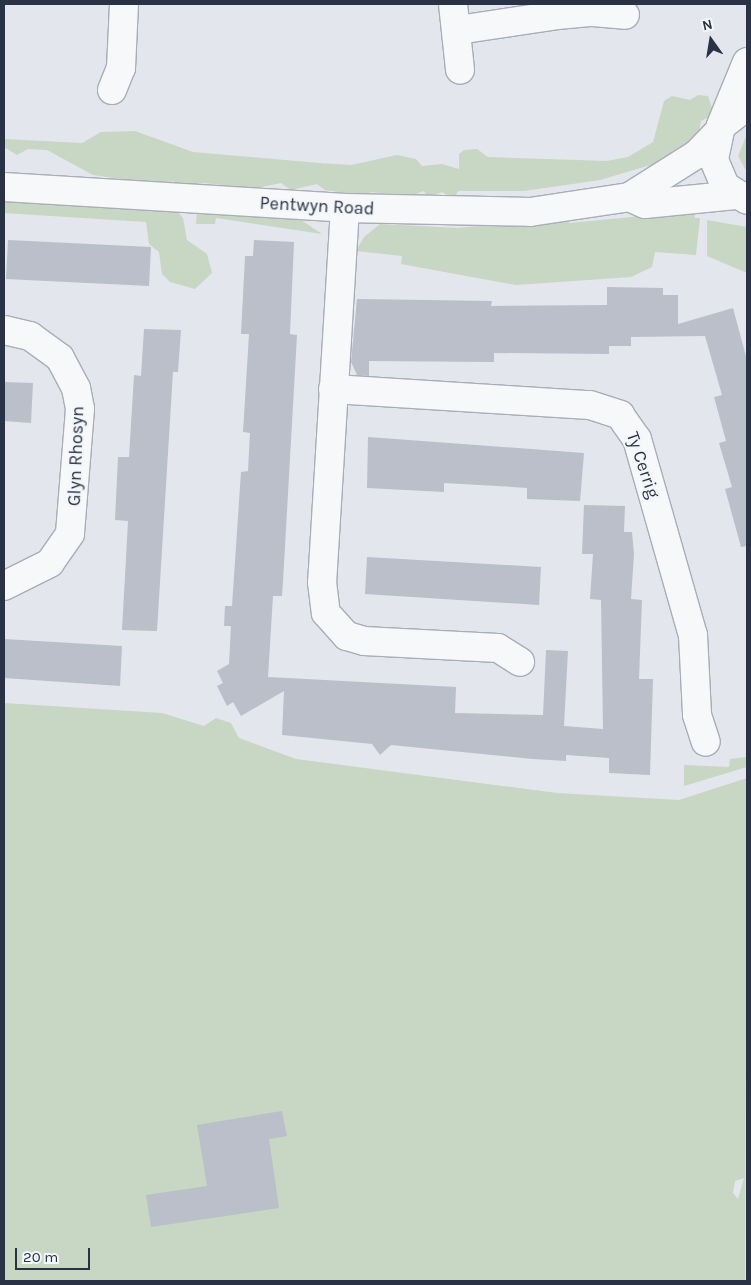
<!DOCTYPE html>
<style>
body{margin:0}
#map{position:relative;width:751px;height:1285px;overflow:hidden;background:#e3e6ec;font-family:Karla,sans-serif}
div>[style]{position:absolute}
.green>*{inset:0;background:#c8d6c4}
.building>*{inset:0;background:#babfca}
.roads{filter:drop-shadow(1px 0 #a8adb7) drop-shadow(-1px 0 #a8adb7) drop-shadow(0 1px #a8adb7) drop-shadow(0 -1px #a8adb7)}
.minor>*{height:28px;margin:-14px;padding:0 14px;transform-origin:14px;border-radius:14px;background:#f7f8fa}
span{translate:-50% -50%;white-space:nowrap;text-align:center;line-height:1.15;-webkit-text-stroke:4px #f3f6f9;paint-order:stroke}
.street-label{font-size:18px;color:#2a3346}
.frame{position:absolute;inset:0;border:5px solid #2a3346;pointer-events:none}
.north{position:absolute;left:686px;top:15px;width:50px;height:50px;-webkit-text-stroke:4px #f3f6f9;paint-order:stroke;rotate:347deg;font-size:14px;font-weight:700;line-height:20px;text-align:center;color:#2a3346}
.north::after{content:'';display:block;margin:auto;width:18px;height:22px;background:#2a3346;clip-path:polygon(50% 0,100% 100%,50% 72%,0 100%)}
.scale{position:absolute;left:15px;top:1248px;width:75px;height:22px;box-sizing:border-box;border:2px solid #2a3346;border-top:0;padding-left:6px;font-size:15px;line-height:18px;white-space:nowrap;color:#2a3346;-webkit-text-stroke:4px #f3f6f9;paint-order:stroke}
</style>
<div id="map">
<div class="green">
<i style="clip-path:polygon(698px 95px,708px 96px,714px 114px,701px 121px,698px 138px,654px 169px,647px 166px,600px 180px,524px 191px,458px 191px,454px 199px,442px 192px,430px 197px,423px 191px,410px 197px,372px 192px,360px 195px,325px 190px,317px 184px,291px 190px,281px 183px,252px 189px,205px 183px,183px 186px,173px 181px,163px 185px,93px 175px,47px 150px,28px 149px,17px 155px,4px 147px,4px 139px,82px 143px,101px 132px,135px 131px,193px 152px,319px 163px,351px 165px,397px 155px,416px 159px,422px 166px,442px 164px,459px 169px,459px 154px,464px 150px,477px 149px,488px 157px,607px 161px,628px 157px,653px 142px,664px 101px,672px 96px,690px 100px)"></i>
<i style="clip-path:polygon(747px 134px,747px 172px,738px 156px)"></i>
<i style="clip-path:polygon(4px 201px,174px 208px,183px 218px,187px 240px,207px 254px,212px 273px,195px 289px,170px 282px,162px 274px,159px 252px,149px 244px,146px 222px,4px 213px)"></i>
<i style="clip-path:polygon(694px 211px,695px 218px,700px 218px,696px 255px,655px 252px,652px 267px,631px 277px,516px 285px,401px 264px,402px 256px,356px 251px,364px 237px,380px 224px,458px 228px,559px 218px,570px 223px)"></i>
<i style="clip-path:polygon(197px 212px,298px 218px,322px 234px,216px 218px,215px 224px,196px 224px)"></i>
<i style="clip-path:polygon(707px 220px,747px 227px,747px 273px,707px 256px)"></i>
<i style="clip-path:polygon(evenodd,4px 703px,162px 713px,204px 726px,216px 718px,231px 723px,239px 738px,296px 759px,557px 793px,679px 800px,747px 778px,745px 1281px,4px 1281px,4px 703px,744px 1178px,738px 1199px,733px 1193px,735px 1181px,744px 1178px)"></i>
<i style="clip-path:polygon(747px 757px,747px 767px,684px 786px,684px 765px,729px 767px,730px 759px)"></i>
</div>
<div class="building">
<i style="clip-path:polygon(8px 240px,151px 247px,149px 286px,6px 279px)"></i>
<i style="clip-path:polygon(254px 240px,294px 242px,290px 334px,297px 335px,283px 582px,282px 596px,273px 596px,268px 677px,456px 687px,455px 713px,543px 715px,546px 650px,568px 651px,564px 726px,603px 729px,601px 600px,590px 599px,593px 554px,582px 554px,584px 505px,625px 506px,624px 532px,632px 532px,634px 554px,631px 599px,642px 600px,639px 679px,653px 679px,650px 775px,609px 773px,609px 758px,566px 755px,566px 761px,533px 759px,391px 745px,380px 755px,372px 744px,282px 735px,284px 691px,241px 716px,233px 702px,227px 706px,217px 686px,223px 683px,217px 671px,229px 664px,231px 626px,224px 626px,225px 606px,232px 606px,241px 472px,248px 471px,250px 433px,243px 432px,249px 334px,241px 334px,245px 256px,253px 256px)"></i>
<i style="clip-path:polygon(607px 287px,663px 288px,663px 295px,678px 295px,678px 324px,733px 308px,747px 360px,747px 546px,741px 547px,725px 489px,732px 487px,719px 443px,726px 441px,714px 397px,722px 395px,705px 336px,631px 337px,631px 346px,609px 346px,609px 354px,494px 353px,494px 362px,369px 361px,369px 376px,357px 375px,351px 362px,357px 299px,492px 301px,491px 306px,607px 305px)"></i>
<i style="clip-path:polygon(144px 329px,181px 330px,178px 372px,173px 372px,157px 631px,122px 630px,128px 521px,115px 520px,118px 457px,129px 457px,134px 375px,141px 376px)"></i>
<i style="clip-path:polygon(4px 382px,33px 383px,31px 423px,4px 421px)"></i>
<i style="clip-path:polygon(368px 437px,584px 453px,580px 501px,527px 499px,527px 488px,497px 486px,444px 483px,444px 492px,367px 488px)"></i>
<i style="clip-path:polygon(367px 557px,541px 567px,539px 605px,365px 594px)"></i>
<i style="clip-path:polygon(4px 639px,122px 646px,120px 686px,4px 678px)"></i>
<i style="clip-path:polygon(282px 1111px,287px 1136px,269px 1139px,279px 1208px,151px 1227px,146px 1195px,207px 1186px,197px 1125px)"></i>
</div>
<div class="roads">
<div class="minor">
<i style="left:453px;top:4px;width:66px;rotate:83.9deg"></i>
<i style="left:458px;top:30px;width:100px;rotate:-8.6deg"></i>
<i style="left:557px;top:15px;width:36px;rotate:-5deg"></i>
<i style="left:593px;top:12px;width:32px;rotate:5deg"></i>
<i style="left:112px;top:90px;width:24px;rotate:-68deg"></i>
<i style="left:121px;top:68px;width:64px;rotate:-87.3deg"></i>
<i style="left:747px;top:106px;width:33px;rotate:142deg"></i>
<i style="left:721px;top:126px;width:35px;rotate:102deg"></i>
<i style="left:714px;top:160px;width:28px;rotate:67deg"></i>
<i style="left:725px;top:186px;width:26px;rotate:32deg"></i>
<i style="left:721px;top:125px;width:68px;rotate:-67.6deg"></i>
<i style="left:4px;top:187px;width:342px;rotate:3.5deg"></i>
<i style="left:345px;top:208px;width:185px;rotate:1.2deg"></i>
<i style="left:530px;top:212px;width:100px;rotate:-8.6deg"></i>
<i style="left:629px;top:197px;width:80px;rotate:-32.3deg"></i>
<i style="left:697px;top:154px;width:30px;rotate:-46deg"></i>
<i style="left:629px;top:197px;width:17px;rotate:24deg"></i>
<i style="left:645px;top:204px;width:91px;rotate:-5.6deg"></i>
<i style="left:345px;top:208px;width:375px;rotate:93.5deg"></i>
<i style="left:322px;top:582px;width:31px;rotate:83deg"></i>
<i style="left:326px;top:613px;width:31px;rotate:48deg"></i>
<i style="left:347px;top:636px;width:18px;rotate:16deg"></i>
<i style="left:364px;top:641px;width:134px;rotate:3deg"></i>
<i style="left:498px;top:648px;width:26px;rotate:32deg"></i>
<i style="left:4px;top:330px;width:27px;rotate:13deg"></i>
<i style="left:30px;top:336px;width:37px;rotate:36deg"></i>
<i style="left:60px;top:358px;width:34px;rotate:62deg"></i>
<i style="left:76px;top:388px;width:21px;rotate:79deg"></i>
<i style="left:80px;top:409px;width:125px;rotate:94.6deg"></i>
<i style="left:70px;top:534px;width:35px;rotate:125deg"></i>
<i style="left:50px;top:563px;width:51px;rotate:153.4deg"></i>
<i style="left:333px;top:389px;width:257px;rotate:3.6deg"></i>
<i style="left:590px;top:405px;width:32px;rotate:18deg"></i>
<i style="left:620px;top:415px;width:29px;rotate:55deg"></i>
<i style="left:637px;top:439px;width:204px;rotate:74.1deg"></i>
<i style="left:693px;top:635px;width:80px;rotate:87.1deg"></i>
<i style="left:697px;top:715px;width:28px;rotate:72deg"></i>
</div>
</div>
<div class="street-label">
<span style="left:317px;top:206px;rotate:3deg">Pentwyn Road</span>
<span style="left:76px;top:456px;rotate:-88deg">Glyn Rhosyn</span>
<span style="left:643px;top:465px;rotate:71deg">Ty Cerrig</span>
</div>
<div class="frame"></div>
<div class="north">N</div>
<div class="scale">20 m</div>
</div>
